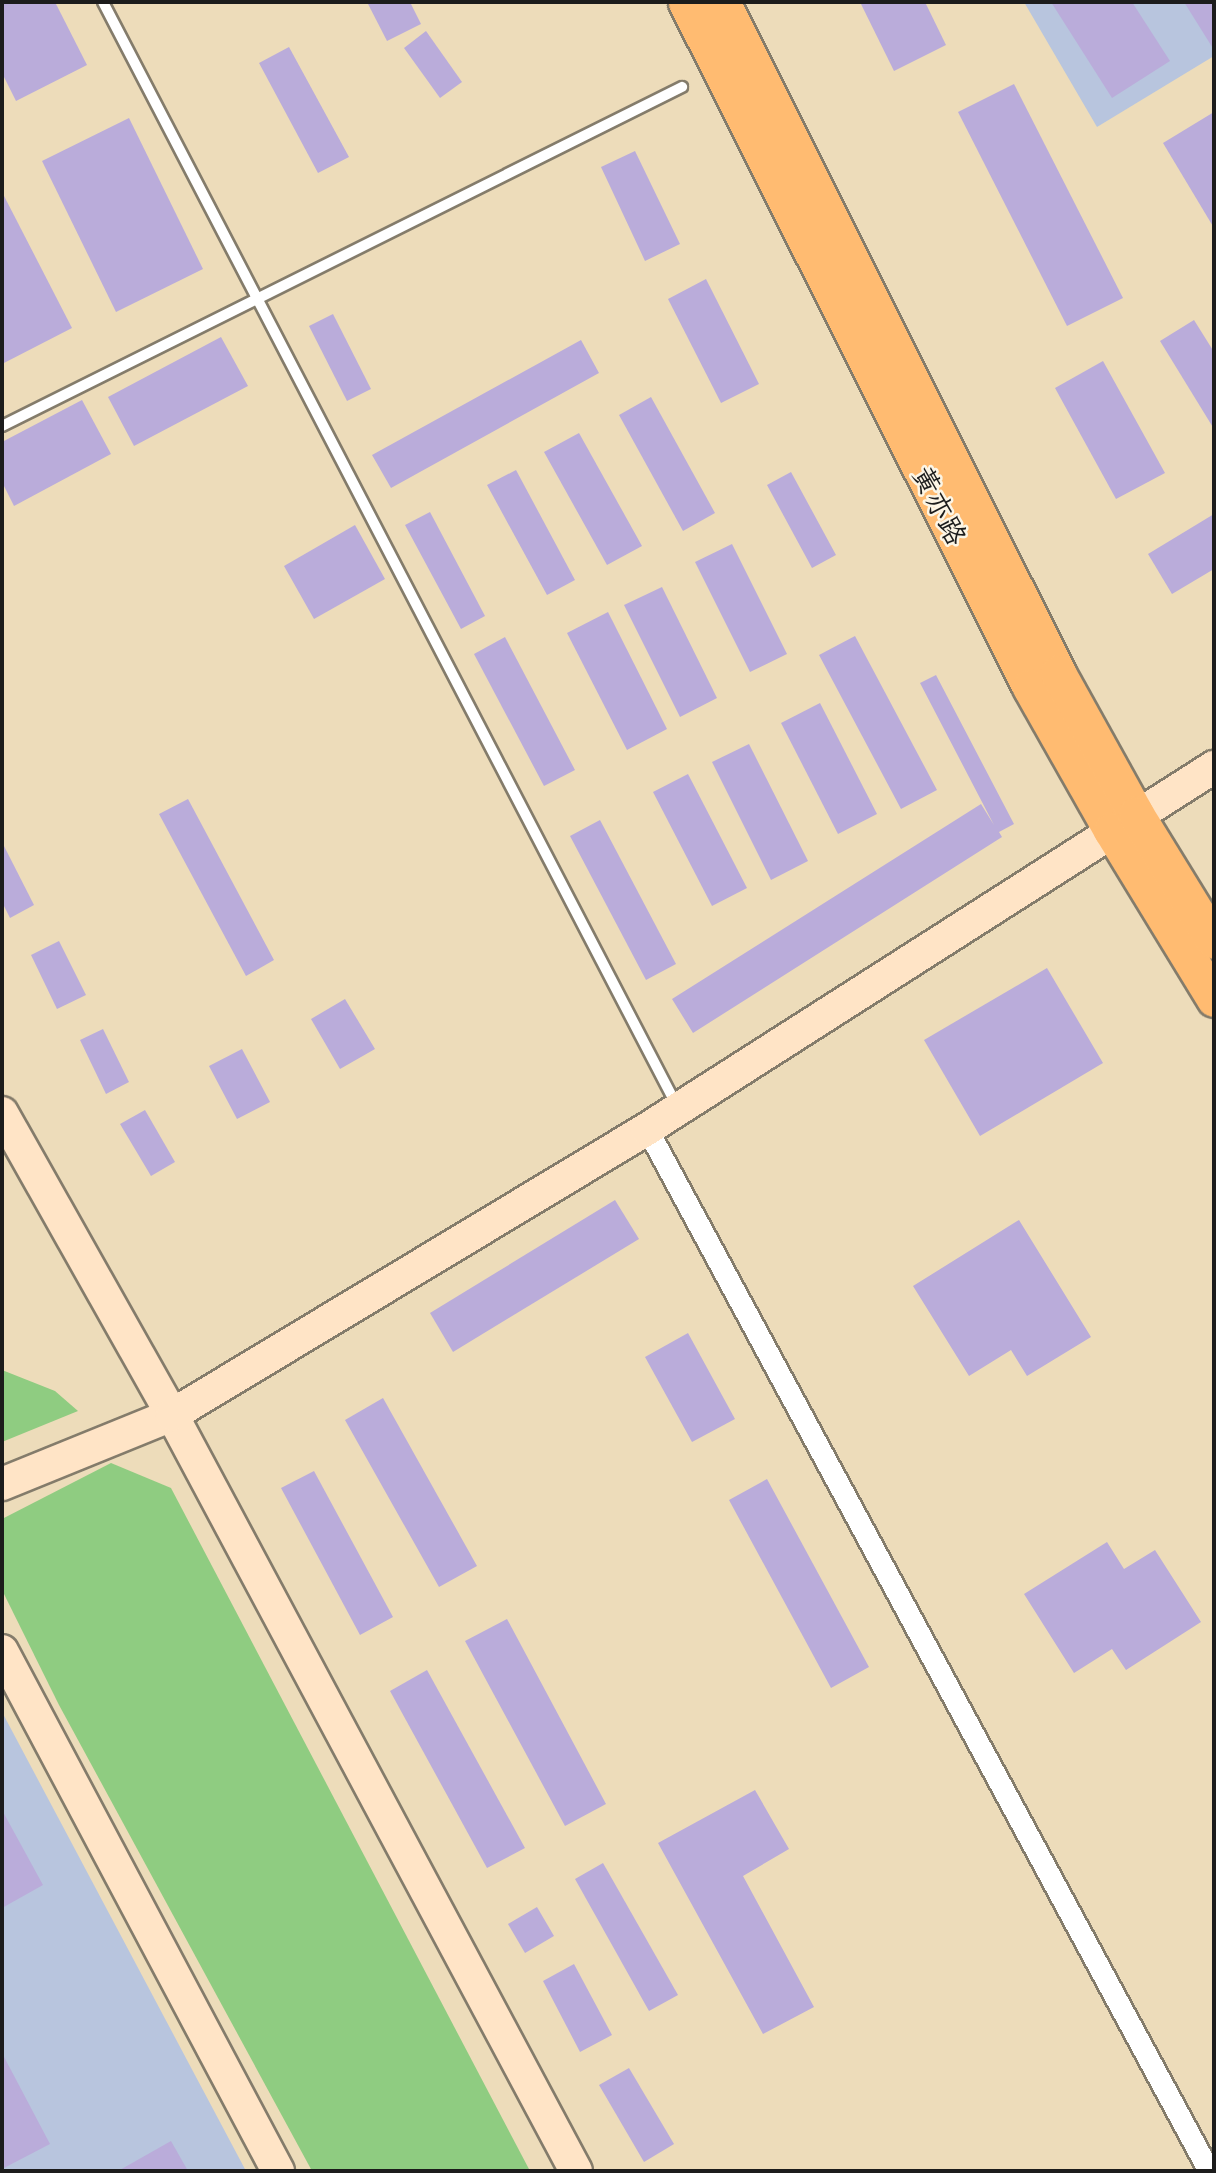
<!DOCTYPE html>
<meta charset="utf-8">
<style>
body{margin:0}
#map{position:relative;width:1216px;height:2173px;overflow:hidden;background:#eddcba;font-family:Caveat,"LXGW WenKai TC",sans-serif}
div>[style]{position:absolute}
.industrial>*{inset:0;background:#b8c5de}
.green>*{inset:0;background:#8fcc81}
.building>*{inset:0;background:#baacda}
.roads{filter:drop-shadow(2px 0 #847c6b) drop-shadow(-2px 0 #847c6b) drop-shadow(0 2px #847c6b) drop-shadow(0 -2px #847c6b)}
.lane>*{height:10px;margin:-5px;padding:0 5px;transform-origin:5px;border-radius:5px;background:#fff}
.street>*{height:21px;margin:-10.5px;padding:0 10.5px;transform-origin:10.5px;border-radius:10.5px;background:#fff}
.secondary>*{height:32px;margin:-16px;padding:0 16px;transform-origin:16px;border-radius:16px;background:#ffe4c6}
.primary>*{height:35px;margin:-17.5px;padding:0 17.5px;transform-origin:17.5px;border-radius:17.5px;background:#ffbb71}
span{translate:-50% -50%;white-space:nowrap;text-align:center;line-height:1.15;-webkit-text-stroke:5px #fcf5e5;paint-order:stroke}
.street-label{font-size:28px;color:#1c1c1c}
.frame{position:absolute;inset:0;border:4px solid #1c1c1c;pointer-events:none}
</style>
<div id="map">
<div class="industrial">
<i style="clip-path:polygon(1024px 2px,1214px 2px,1214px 56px,1097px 127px)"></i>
<i style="clip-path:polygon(2px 1712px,246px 2171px,2px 2171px)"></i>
</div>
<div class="green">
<i style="clip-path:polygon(2px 1370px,55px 1391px,78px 1411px,2px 1442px)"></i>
<i style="clip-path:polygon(111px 1463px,171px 1488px,530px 2171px,312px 2171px,59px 1705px,2px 1590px,2px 1519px)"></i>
</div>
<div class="building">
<i style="clip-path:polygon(2px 2px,55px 2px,87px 65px,16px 101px,2px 73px)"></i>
<i style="clip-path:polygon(367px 2px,410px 2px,421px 24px,387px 41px)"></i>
<i style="clip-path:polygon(860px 2px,925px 2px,946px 45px,894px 71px)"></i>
<i style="clip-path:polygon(1051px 2px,1132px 2px,1170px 61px,1112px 98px)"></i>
<i style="clip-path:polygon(1184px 2px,1214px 2px,1214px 50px)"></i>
<i style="clip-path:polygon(426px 31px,462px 82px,440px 98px,404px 48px)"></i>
<i style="clip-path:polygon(289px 47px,349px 157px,318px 173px,259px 63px)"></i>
<i style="clip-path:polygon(1014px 84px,1123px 298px,1067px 326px,958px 112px)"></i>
<i style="clip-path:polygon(1214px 112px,1214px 228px,1163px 143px)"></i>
<i style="clip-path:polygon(129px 118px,203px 269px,116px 312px,42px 161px)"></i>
<i style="clip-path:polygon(635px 151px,680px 244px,645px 261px,601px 167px)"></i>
<i style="clip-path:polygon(2px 192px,72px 328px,2px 364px)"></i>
<i style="clip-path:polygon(706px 279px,759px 384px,721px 403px,668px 299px)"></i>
<i style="clip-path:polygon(333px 314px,371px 389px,347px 401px,309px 326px)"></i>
<i style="clip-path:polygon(1194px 320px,1214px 352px,1214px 429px,1160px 341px)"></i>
<i style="clip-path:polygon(221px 337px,248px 386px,134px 446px,108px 397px)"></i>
<i style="clip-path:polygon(581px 340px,599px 373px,391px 488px,372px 455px)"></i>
<i style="clip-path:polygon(1103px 361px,1165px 473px,1116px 499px,1055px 388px)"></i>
<i style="clip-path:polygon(651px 397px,715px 513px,683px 531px,619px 415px)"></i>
<i style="clip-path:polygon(82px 400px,111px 454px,14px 506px,2px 482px,2px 442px)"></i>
<i style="clip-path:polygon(579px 433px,642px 546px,607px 565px,544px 452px)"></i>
<i style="clip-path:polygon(516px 470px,575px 580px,547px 595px,487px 485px)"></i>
<i style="clip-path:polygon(791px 472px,836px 555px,812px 568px,767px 485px)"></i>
<i style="clip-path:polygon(430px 512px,485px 616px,461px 629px,405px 525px)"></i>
<i style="clip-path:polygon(1214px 514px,1214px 569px,1172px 594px,1148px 554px)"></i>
<i style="clip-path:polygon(355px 525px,385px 579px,314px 619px,284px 566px)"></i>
<i style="clip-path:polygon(732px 544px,787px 654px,750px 672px,695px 562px)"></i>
<i style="clip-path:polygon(662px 587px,717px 698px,680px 717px,624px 605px)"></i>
<i style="clip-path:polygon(608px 612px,667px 729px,627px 750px,567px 633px)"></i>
<i style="clip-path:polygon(855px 636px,937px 790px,901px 809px,819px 655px)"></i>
<i style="clip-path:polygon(505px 637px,575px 770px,544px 786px,474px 654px)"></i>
<i style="clip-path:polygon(936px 675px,1014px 824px,999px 832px,1002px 837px,693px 1033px,672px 999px,981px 804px,994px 825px,920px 683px)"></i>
<i style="clip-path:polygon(820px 703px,877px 814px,838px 834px,781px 723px)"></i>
<i style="clip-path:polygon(749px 744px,808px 861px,771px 880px,712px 762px)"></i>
<i style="clip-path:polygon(688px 774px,747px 888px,712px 906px,653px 792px)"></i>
<i style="clip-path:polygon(188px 799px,274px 960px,246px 976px,159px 814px)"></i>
<i style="clip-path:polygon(600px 820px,676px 964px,646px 980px,570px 836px)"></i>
<i style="clip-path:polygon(4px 846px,34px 905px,10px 918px,2px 902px)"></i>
<i style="clip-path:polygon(59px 941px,86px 995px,57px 1009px,31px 955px)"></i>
<i style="clip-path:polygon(1047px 968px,1103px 1063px,980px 1136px,924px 1040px)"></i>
<i style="clip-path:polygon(345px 999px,375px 1049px,340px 1069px,311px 1019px)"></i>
<i style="clip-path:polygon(103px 1029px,129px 1082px,106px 1094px,80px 1040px)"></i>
<i style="clip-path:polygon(242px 1049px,270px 1102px,237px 1119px,209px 1066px)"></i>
<i style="clip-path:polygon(145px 1110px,175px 1162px,151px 1176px,120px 1124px)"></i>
<i style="clip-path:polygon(615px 1200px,639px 1239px,453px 1352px,430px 1313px)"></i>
<i style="clip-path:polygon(1019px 1220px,1091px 1337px,1027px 1376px,1011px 1350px,969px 1376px,913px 1286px)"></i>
<i style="clip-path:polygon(688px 1333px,735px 1419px,692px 1442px,645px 1357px)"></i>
<i style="clip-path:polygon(383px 1398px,477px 1566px,439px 1587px,345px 1420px)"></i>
<i style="clip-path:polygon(314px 1471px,393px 1617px,360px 1635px,281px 1488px)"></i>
<i style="clip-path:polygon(767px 1479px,869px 1667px,831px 1688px,729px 1500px)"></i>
<i style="clip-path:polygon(1107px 1542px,1124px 1569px,1155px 1550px,1201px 1622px,1126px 1670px,1112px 1649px,1074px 1673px,1024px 1594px)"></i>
<i style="clip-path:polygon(507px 1619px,606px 1804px,565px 1826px,465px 1641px)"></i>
<i style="clip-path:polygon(427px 1670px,525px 1848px,487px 1868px,390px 1691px)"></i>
<i style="clip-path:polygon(755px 1790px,789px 1849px,743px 1876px,814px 2007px,763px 2034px,658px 1843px)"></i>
<i style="clip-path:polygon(2px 1810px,43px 1885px,2px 1908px)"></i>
<i style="clip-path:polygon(603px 1863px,678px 1995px,649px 2011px,575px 1879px)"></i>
<i style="clip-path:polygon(537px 1907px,554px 1936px,525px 1953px,508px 1924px)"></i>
<i style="clip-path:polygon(574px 1964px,612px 2035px,580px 2052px,543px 1981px)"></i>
<i style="clip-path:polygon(2px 2053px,50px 2144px,2px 2169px)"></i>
<i style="clip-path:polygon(629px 2068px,674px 2144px,644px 2162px,599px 2085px)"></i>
<i style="clip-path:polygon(171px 2141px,188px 2171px,118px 2171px)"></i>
</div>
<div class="roads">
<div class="lane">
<i style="left:103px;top:2px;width:1244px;rotate:62.53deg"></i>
<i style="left:2px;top:426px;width:760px;rotate:-26.5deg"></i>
</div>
<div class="street">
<i style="left:647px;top:1129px;width:1184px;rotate:61.66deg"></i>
</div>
<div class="secondary">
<i style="left:2px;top:1113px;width:347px;rotate:60.6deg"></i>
<i style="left:172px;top:1415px;width:857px;rotate:61.88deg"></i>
<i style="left:2px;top:1484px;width:183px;rotate:-22.1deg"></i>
<i style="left:172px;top:1415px;width:554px;rotate:-31.05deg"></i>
<i style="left:647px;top:1129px;width:673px;rotate:-32.56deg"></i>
<i style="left:2px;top:1651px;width:589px;rotate:62.04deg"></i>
</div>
<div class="primary">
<i style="left:686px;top:2px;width:767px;rotate:63.33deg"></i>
<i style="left:1030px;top:687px;width:164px;rotate:60.5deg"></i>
<i style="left:1111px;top:830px;width:198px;rotate:58.6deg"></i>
<i style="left:722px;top:2px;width:750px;rotate:63.4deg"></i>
<i style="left:1058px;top:673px;width:161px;rotate:61deg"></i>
<i style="left:1136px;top:814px;width:149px;rotate:58.4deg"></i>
</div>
</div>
<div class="street-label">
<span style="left:939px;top:506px;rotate:63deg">黄亦路</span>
</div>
<div class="frame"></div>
</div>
